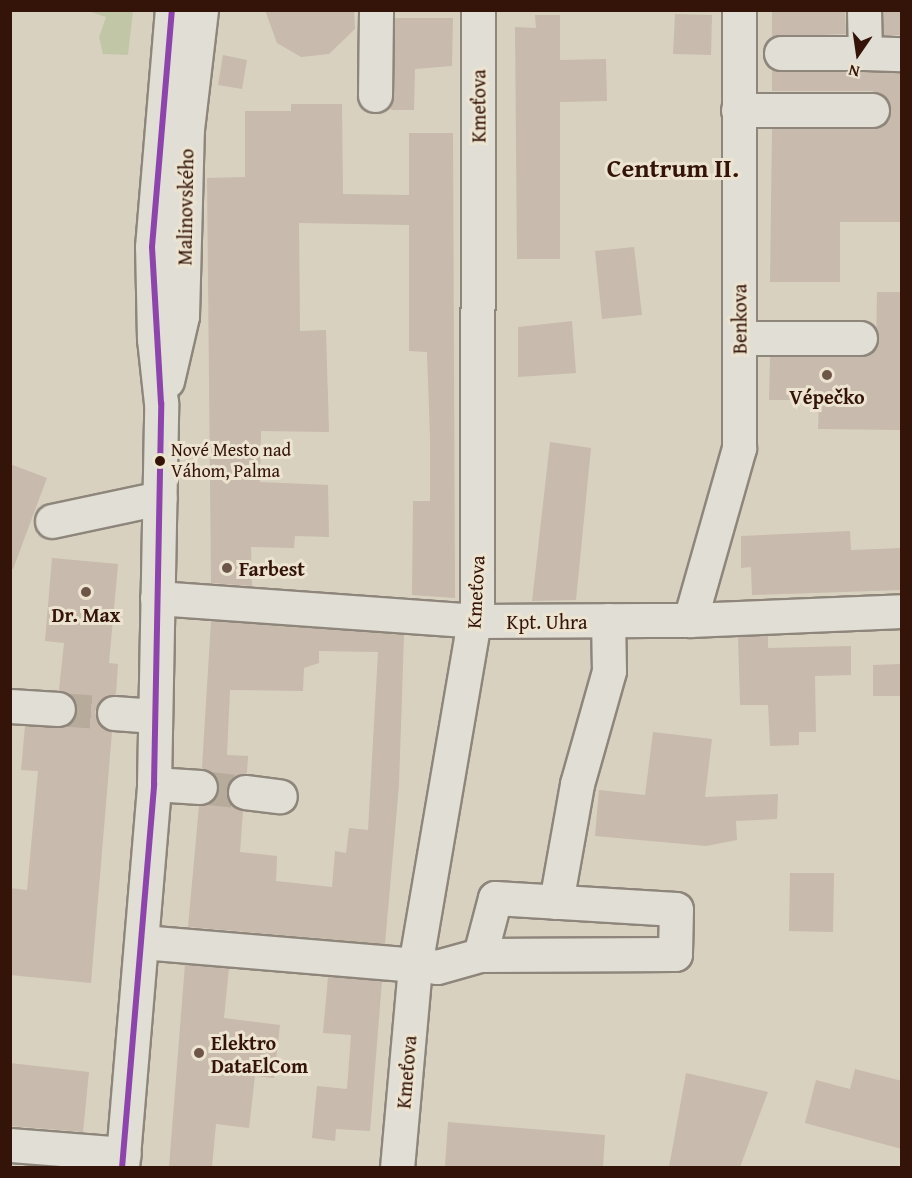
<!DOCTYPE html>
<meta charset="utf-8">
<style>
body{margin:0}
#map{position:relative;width:912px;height:1178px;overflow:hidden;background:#d8d1c0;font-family:"Gentium Book Plus",serif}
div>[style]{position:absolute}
.green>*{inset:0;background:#c1c7a6}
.building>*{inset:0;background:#c8baac}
.minor-tunnel>*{height:33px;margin-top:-16.5px;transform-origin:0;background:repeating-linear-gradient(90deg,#b7ab9b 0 33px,transparent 0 49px)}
.roads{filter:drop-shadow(2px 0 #8e867b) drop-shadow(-2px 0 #8e867b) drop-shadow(0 2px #8e867b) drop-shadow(0 -2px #8e867b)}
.minor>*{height:33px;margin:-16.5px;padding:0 16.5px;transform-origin:16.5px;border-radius:16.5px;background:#e1ded5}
.bus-1>*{height:6px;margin:-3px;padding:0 3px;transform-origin:3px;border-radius:3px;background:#8e44ad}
.dots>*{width:16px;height:16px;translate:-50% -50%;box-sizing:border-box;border:3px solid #ece4d0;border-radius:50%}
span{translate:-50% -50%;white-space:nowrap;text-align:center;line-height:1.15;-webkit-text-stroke:6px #ece4d0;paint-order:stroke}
.bus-label{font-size:18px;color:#341408}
.left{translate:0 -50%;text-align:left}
.street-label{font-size:20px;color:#341408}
.poi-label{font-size:20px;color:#341408;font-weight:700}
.district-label{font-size:26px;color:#341408;font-weight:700}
.frame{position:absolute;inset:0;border:12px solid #341408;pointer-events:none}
.north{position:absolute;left:828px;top:24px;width:60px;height:60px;-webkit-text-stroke:4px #ece4d0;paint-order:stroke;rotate:193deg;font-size:16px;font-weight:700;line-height:24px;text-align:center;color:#341408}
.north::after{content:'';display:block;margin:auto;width:21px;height:27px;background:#341408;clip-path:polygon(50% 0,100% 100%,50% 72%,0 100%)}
</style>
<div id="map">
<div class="green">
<i style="clip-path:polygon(88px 11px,133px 11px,128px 55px,103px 54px,99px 37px,106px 17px)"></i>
</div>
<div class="building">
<i style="clip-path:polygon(265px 10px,354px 10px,355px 29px,329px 54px,301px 57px,277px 43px)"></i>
<i style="clip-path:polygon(772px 10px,845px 10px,846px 34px,772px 37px)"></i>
<i style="clip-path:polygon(883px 10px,902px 10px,902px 35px,883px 35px)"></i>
<i style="clip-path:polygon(675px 14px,712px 15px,711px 55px,673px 54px)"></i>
<i style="clip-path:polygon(535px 15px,560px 15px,560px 60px,606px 59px,607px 101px,560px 102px,560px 259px,517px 259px,515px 27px,536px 28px)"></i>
<i style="clip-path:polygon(395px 18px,453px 18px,452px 66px,415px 69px,414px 110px,391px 110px)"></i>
<i style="clip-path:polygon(223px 55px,247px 60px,242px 89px,218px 85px)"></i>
<i style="clip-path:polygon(772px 69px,902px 73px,902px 222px,840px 222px,840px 282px,770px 282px,772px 129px,873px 129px,888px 119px,888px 101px,872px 91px,772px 91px)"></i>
<i style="clip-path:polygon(291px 104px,342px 104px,343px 194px,409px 195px,409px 133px,453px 133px,455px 598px,412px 595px,413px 501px,430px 501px,430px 436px,427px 352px,409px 351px,409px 225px,299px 223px,300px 331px,326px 330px,329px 432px,261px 431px,260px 482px,328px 485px,329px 537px,295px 536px,294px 548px,251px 547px,252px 586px,211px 583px,207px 178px,245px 177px,245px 111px,291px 111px)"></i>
<i style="clip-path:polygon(634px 247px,642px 315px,602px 319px,595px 251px)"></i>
<i style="clip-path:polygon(877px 292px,902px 292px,902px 430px,818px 429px,819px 400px,769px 400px,770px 357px,860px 357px,876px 349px)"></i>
<i style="clip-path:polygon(572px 321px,576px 373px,518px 377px,518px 327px)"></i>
<i style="clip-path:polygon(550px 442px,591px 448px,576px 600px,532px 601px)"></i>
<i style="clip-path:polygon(10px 464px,47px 478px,13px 569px,10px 569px)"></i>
<i style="clip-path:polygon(850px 531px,851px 550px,902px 548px,902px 590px,752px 595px,751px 567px,741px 568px,741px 536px)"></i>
<i style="clip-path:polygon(52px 558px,118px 564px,109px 663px,118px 664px,116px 694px,99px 702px,95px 712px,103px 728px,112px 732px,91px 983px,10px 975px,10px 888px,27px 890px,38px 771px,21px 770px,25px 726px,66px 726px,77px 711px,74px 700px,59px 690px,64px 643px,45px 641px)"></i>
<i style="clip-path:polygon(evenodd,211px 621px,404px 635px,399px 785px,385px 944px,188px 927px,199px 806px,209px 803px,219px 789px,216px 778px,202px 768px,211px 621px,319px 651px,378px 652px,368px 830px,349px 828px,346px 853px,335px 851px,332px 887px,276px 881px,277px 856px,240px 852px,243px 811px,233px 807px,226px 790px,230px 780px,247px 773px,248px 756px,227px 755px,230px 690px,303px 691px,304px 668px,319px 663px,319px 651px)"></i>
<i style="clip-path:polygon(768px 635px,768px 648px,851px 646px,851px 675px,815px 676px,816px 732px,799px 732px,799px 745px,770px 746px,768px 705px,740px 705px,738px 637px)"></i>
<i style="clip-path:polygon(902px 664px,902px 696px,873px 696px,873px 665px)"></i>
<i style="clip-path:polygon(653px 732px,712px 739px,705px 797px,778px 794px,777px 819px,736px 821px,737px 840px,706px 846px,595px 836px,599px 790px,645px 795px)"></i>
<i style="clip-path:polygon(790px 873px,834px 873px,833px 932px,789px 931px)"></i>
<i style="clip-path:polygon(185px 964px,229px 968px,224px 1018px,280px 1025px,274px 1078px,255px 1076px,249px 1128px,216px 1124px,212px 1167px,169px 1167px)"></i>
<i style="clip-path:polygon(328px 977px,382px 981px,370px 1131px,336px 1129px,335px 1141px,312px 1138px,317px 1086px,347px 1089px,351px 1035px,323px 1033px)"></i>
<i style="clip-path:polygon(10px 1063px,89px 1072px,83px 1132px,10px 1126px)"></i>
<i style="clip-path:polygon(855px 1069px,902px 1081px,902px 1149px,805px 1123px,816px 1080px,850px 1089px)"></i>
<i style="clip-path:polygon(686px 1073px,768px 1092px,740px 1167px,669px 1167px)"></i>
<i style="clip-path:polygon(448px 1122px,605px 1135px,603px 1167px,445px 1166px)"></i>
</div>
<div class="minor-tunnel">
<i style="left:58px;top:709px;width:56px;rotate:4.1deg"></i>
<i style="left:200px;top:787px;width:45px;rotate:6.3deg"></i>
</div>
<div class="roads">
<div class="minor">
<i style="left:864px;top:10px;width:43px;rotate:88.7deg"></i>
<i style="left:865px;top:53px;width:37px;rotate:2deg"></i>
<i style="left:781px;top:53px;width:84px"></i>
<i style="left:375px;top:95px;width:85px;rotate:-89.3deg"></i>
<i style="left:738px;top:110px;width:134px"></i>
<i style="left:739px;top:338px;width:121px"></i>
<i style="left:167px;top:381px;width:67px;rotate:-77deg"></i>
<i style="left:182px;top:316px;width:187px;rotate:-88.5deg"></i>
<i style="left:187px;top:129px;width:120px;rotate:-83.3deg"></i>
<i style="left:52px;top:521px;width:110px;rotate:-12deg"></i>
<i style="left:157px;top:598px;width:320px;rotate:4.1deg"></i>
<i style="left:476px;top:621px;width:214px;rotate:-0.3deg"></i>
<i style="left:690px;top:620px;width:212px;rotate:-2.4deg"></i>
<i style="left:690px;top:620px;width:179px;rotate:-74.1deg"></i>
<i style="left:739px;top:448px;width:438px;rotate:-90deg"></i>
<i style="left:10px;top:706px;width:48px;rotate:3.6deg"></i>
<i style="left:114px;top:713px;width:41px;rotate:4.2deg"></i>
<i style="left:154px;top:784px;width:46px;rotate:3.7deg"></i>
<i style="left:245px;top:792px;width:35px;rotate:7deg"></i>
<i style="left:556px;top:902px;width:120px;rotate:-79.9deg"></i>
<i style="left:577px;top:784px;width:117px;rotate:-74.2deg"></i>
<i style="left:609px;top:671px;width:51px;rotate:-91.1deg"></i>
<i style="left:142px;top:942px;width:296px;rotate:4.8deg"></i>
<i style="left:437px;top:967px;width:45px;rotate:-15.6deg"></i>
<i style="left:480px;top:955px;width:59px;rotate:-75.3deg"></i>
<i style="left:495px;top:898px;width:181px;rotate:3.5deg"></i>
<i style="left:676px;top:909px;width:45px;rotate:91.3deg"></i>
<i style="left:675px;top:954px;width:195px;rotate:179.7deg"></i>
<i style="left:10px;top:1145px;width:114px;rotate:4.5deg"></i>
<i style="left:122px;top:1168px;width:385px;rotate:-85.2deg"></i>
<i style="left:154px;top:784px;width:381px;rotate:-88.9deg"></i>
<i style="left:161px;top:403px;width:64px;rotate:-96.2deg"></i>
<i style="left:154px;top:339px;width:92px;rotate:-91.2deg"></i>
<i style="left:152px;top:247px;width:238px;rotate:-85.2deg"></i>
<i style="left:397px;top:1168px;width:203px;rotate:-84.9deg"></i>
<i style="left:415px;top:966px;width:366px;rotate:-80.3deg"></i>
<i style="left:477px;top:605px;width:595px;rotate:-89.9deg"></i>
</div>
</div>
<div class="bus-1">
<i style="left:122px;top:1168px;width:385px;rotate:-85.2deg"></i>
<i style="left:154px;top:784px;width:381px;rotate:-88.9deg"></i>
<i style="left:161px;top:403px;width:156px;rotate:-93.3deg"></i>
<i style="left:152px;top:247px;width:238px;rotate:-85.2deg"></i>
</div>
<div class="dots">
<i style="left:827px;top:375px;background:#6d5648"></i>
<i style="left:160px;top:461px;background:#341408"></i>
<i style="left:227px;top:568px;background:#6d5648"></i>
<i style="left:86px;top:592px;background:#6d5648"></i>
<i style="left:199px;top:1053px;background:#6d5648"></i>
</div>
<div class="bus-label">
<span class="left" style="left:171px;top:461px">Nové Mesto nad<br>Váhom, Palma</span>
</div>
<div class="street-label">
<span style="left:478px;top:106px;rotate:-90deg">Kmeťova</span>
<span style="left:185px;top:207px;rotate:-89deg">Malinovského</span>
<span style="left:739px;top:319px;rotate:-90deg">Benkova</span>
<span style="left:475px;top:592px;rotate:-87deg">Kmeťova</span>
<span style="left:547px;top:621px">Kpt. Uhra</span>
<span style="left:406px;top:1072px;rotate:-85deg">Kmeťova</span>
</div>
<div class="poi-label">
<span style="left:827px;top:396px">Vépečko</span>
<span class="left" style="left:239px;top:568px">Farbest</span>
<span style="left:86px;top:614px">Dr. Max</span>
<span class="left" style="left:211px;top:1054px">Elektro<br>DataElCom</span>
</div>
<div class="district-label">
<span style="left:673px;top:168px">Centrum II.</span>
</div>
<div class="frame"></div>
<div class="north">N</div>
</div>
